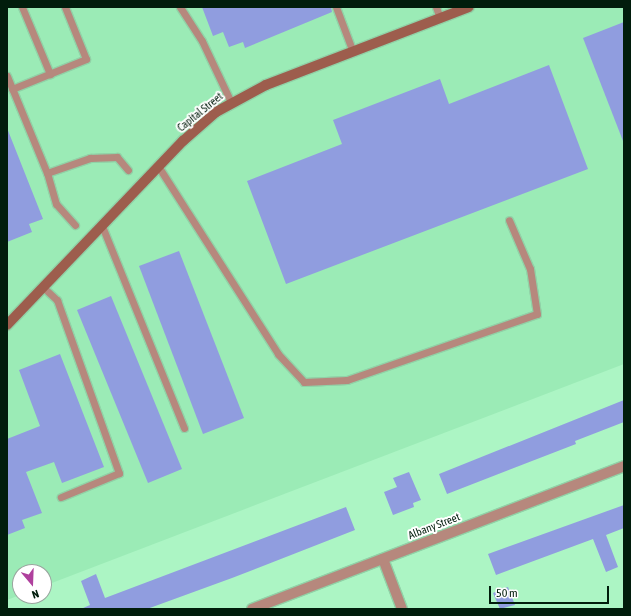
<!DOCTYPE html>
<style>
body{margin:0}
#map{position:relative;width:631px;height:616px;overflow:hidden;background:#acf5c4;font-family:"Asap Condensed",sans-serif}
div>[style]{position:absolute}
.built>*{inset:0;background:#9bebb6}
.building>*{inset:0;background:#909ddf}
.roads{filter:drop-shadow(1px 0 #91d2a7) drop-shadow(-1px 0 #91d2a7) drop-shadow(0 1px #91d2a7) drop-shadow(0 -1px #91d2a7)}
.lane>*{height:7px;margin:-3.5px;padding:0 3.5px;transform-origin:3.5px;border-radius:3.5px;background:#b6887d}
.street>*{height:10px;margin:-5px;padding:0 5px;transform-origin:5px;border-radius:5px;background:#b6887d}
.secondary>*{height:10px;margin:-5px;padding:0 5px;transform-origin:5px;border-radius:5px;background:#9d5d4d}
span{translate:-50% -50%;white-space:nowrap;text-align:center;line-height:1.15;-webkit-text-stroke:4px #fff;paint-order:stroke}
.street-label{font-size:11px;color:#011d0c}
.frame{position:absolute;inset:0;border:8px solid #011d0c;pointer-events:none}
.north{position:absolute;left:12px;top:564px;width:40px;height:40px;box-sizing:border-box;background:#fff;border:1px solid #99a59e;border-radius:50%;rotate:161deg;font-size:11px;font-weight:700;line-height:16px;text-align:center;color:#011d0c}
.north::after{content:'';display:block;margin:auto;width:14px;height:18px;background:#af409d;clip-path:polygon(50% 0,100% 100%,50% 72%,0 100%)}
.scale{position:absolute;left:489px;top:586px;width:120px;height:18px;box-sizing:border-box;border:2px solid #011d0c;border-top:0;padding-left:5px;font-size:12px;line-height:14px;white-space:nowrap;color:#011d0c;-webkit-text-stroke:3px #fff;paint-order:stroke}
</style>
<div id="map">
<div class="built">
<i style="clip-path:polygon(7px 7px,624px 7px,624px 364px,44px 586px,44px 572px,20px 572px,20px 595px,7px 600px)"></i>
</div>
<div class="building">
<i style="clip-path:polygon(202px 7px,331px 7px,332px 12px,245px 48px,243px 42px,229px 47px,223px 32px,213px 36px)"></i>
<i style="clip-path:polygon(624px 22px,624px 141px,623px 141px,583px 38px)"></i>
<i style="clip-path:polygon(549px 65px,588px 169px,286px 284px,247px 181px,342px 144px,333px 120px,440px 79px,449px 104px)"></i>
<i style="clip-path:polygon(7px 128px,43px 219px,29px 224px,32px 232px,7px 242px)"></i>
<i style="clip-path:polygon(179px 251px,244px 418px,203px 434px,139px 266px)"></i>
<i style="clip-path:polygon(111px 296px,182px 469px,148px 483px,77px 310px)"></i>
<i style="clip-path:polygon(60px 354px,104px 467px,62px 483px,54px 462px,26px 472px,42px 513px,22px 520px,25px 528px,7px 535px,7px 439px,40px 426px,19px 370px)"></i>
<i style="clip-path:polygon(624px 400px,624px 422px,575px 441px,576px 444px,447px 494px,439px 474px)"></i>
<i style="clip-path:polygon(409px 472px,421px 500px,413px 503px,414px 507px,393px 515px,384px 492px,397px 487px,393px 478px)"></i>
<i style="clip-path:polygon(624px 505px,624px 528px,606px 535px,618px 567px,606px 572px,593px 539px,496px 575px,488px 554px)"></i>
<i style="clip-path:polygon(346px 507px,355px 530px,232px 578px,147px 609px,81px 609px,90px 605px,81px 581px,96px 574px,105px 598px)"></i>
<i style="clip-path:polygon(508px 587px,515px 605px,500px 609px,493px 593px)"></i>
</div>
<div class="roads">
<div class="lane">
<i style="left:22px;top:7px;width:73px;rotate:67.3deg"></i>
<i style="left:180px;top:7px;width:40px;rotate:57.1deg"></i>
<i style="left:202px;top:41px;width:68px;rotate:64.6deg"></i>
<i style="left:336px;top:7px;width:48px;rotate:69.3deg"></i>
<i style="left:436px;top:7px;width:12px;rotate:70deg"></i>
<i style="left:7px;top:76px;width:105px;rotate:67.6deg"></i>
<i style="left:12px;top:89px;width:80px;rotate:-22.1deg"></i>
<i style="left:86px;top:59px;width:56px;rotate:-112deg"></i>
<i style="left:158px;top:166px;width:223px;rotate:57.4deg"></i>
<i style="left:278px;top:354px;width:38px;rotate:47deg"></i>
<i style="left:304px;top:382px;width:43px;rotate:-2.7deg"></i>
<i style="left:347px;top:380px;width:201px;rotate:-19.2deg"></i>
<i style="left:537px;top:314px;width:46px;rotate:-98.8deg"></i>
<i style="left:530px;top:269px;width:53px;rotate:-113.2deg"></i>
<i style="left:75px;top:225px;width:28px;rotate:-132deg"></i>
<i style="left:56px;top:204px;width:32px;rotate:-106deg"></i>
<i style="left:47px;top:173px;width:46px;rotate:-19.2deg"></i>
<i style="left:90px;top:158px;width:27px;rotate:-2deg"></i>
<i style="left:117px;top:157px;width:17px;rotate:50deg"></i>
<i style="left:102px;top:226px;width:218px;rotate:67.9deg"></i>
<i style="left:44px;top:288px;width:18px;rotate:43deg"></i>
<i style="left:57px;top:300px;width:184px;rotate:70.3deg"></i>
<i style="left:119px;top:473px;width:63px;rotate:157.5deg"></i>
</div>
<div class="street">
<i style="left:383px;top:559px;width:53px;rotate:69.2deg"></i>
<i style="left:252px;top:609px;width:399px;rotate:-21deg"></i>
</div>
<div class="secondary">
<i style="left:7px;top:325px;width:255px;rotate:-46.3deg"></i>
<i style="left:183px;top:141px;width:44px;rotate:-41.3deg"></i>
<i style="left:216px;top:112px;width:57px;rotate:-28.4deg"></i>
<i style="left:266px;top:85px;width:217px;rotate:-21deg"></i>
</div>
</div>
<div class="street-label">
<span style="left:200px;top:112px;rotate:-39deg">Capital Street</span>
<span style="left:434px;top:526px;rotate:-21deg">Albany Street</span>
</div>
<div class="frame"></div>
<div class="north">N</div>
<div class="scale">50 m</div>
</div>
